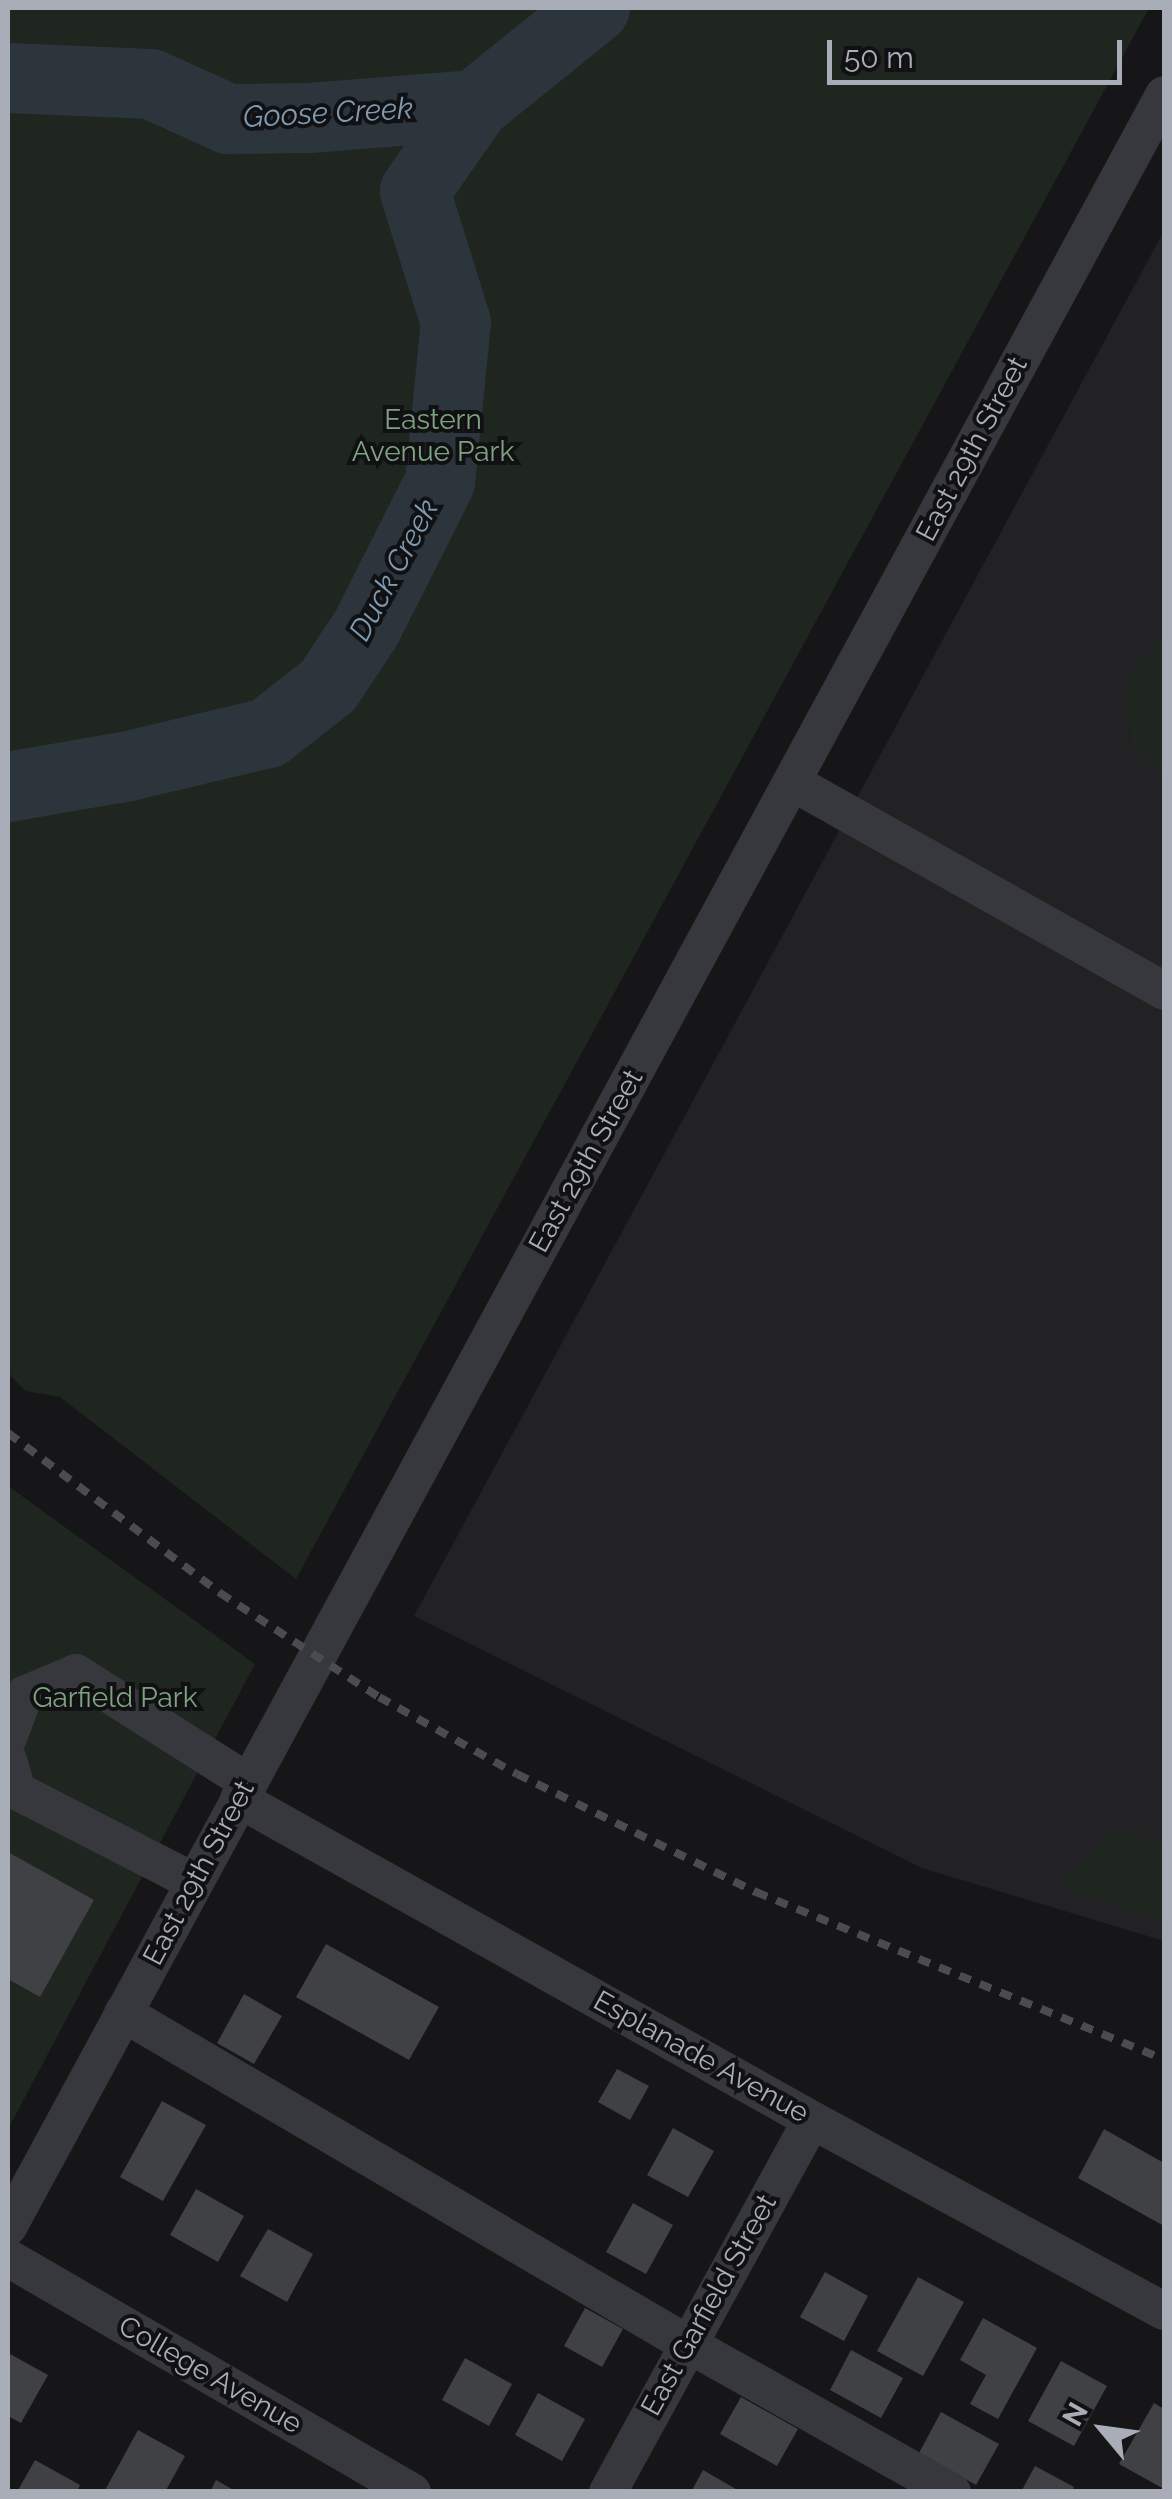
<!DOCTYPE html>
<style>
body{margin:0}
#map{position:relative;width:1172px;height:2499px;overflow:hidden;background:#161618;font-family:Raleway,sans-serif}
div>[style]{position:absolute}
.built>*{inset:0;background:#222225}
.green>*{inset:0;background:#1e261f}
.river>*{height:70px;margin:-35px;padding:0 35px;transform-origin:35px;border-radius:35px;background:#2c353c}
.building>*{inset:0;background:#404145}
.minor>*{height:38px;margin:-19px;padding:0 19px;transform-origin:19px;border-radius:19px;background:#37383d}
.rail>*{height:8px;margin-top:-4px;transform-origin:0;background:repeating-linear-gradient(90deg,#4a4c52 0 12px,transparent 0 22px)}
span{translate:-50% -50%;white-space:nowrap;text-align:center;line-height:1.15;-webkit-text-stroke:8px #111113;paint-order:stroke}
.park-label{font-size:28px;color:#7fa381}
.street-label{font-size:28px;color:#a8adb8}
.water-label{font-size:30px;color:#7f9bb3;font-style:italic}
.frame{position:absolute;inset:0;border:10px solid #a8adb8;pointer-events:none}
.north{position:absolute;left:1052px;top:2379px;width:100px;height:100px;-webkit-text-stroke:8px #111113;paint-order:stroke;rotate:299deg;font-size:28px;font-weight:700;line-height:40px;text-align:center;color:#a8adb8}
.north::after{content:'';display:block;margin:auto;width:35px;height:45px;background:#a8adb8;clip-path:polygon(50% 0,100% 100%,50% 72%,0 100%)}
.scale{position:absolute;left:827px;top:40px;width:295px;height:45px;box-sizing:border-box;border:5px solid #a8adb8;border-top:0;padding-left:12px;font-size:30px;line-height:35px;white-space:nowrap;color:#a8adb8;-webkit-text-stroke:8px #111113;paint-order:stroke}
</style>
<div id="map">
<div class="built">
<i style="clip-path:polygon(1164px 231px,1164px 1941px,922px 1868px,414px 1616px)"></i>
</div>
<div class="green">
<i style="clip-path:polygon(8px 8px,1149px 8px,296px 1579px,60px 1397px,26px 1391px,8px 1373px)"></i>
<i style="clip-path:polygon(1164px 636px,1164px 775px,1133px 745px,1124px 700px,1133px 671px)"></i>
<i style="clip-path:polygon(8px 1486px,255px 1664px,8px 2129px)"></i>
<i style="clip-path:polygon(1114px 1829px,1164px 1844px,1164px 1922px,1061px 1886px)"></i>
</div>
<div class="river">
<i style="left:8px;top:78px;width:143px;rotate:2.4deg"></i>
<i style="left:151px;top:84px;width:85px;rotate:24.4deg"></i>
<i style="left:228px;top:119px;width:82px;rotate:-0.7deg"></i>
<i style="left:310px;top:118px;width:166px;rotate:-4.5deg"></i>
<i style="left:8px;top:787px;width:123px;rotate:-9.8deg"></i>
<i style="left:129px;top:766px;width:143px;rotate:-13.4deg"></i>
<i style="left:268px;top:733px;width:76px;rotate:-38.1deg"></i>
<i style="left:328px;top:686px;width:71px;rotate:-56.5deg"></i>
<i style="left:367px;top:627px;width:162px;rotate:-63.3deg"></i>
<i style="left:440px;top:482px;width:160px;rotate:-84.3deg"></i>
<i style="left:456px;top:323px;width:138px;rotate:-107.3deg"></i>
<i style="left:415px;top:191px;width:105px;rotate:-55.1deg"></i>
<i style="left:475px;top:105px;width:154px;rotate:-38.9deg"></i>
</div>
<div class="building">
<i style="clip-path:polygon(8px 1852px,94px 1900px,40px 1997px,8px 1979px)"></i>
<i style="clip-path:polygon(326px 1944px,439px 2007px,409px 2060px,296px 1997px)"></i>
<i style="clip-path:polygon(244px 1994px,282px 2016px,254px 2064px,217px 2043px)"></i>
<i style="clip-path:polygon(617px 2069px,649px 2086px,630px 2120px,598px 2102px)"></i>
<i style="clip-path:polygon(162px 2101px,206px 2125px,163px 2201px,120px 2177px)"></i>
<i style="clip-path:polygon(673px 2128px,714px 2151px,688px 2197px,647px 2175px)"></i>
<i style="clip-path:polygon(1104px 2129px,1164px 2163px,1164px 2226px,1078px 2178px)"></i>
<i style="clip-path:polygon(196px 2189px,244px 2216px,218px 2262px,170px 2235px)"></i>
<i style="clip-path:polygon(633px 2203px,673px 2225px,646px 2274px,606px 2252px)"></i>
<i style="clip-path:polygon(268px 2229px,313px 2254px,287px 2302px,240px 2276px)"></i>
<i style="clip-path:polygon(825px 2272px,868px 2296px,844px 2341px,800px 2317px)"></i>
<i style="clip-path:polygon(918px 2277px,964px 2302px,923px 2376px,877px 2351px)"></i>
<i style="clip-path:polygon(585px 2308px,623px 2329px,602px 2367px,564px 2346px)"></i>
<i style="clip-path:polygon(983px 2318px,1037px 2348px,998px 2419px,970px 2404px,986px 2375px,960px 2360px)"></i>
<i style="clip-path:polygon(851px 2350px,903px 2378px,881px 2418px,830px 2390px)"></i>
<i style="clip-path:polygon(10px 2354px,48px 2375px,21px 2423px,8px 2416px)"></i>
<i style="clip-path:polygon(465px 2358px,512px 2384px,489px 2426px,442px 2400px)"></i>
<i style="clip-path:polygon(1061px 2361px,1107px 2386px,1074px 2446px,1028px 2421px)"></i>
<i style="clip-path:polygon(538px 2393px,585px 2419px,562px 2461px,515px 2435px)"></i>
<i style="clip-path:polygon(741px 2397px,798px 2429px,777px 2466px,720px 2434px)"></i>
<i style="clip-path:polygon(1154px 2403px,1164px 2409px,1164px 2489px,1119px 2464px)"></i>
<i style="clip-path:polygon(941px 2412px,999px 2444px,976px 2485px,919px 2453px)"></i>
<i style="clip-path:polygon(138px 2430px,185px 2456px,165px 2492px,104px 2492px)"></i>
<i style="clip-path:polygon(35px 2460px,80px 2485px,77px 2492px,17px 2492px)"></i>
<i style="clip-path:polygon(1035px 2466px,1074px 2487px,1072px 2492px,1021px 2492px)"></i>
<i style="clip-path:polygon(703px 2470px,741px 2492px,691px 2492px)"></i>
<i style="clip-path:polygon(216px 2480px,237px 2492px,210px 2492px)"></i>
</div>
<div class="minor">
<i style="left:792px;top:782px;width:427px;rotate:29.3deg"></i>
<i style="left:8px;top:1738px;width:46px;rotate:-69.6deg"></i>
<i style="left:24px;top:1695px;width:56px;rotate:-22.9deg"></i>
<i style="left:76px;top:1673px;width:204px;rotate:32.4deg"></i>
<i style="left:8px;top:1760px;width:32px;rotate:74deg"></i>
<i style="left:17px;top:1791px;width:199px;rotate:27.2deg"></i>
<i style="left:239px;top:1799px;width:657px;rotate:29.26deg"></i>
<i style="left:812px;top:2120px;width:400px;rotate:28.5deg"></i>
<i style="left:123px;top:2013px;width:653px;rotate:30.38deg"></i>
<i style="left:686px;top:2343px;width:305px;rotate:29.3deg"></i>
<i style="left:8px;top:2227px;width:2425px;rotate:-61.53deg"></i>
<i style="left:8px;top:2258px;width:467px;rotate:30.1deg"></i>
<i style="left:608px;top:2492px;width:424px;rotate:-61.3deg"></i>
</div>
<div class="rail">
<i style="left:8px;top:1433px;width:266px;rotate:37deg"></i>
<i style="left:220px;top:1593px;width:190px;rotate:33.2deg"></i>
<i style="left:379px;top:1697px;width:158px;rotate:29.2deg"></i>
<i style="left:517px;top:1774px;width:267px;rotate:26.3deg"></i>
<i style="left:756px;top:1892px;width:441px;rotate:22.3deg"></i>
</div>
<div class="park-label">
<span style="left:433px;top:436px">Eastern<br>Avenue Park</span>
<span style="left:115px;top:1698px">Garfield Park</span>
</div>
<div class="street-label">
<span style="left:972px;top:449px;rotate:-62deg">East 29th Street</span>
<span style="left:586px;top:1161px;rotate:-61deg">East 29th Street</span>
<span style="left:199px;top:1873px;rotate:-62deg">East 29th Street</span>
<span style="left:701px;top:2057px;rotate:29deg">Esplanade Avenue</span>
<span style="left:709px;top:2305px;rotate:-61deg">East Garfield Street</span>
<span style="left:210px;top:2375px;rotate:30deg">College Avenue</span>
</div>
<div class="water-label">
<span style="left:328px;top:113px;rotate:-3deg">Goose Creek</span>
<span style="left:394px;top:570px;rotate:-62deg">Duck Creek</span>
</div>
<div class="frame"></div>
<div class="north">N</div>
<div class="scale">50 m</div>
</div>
